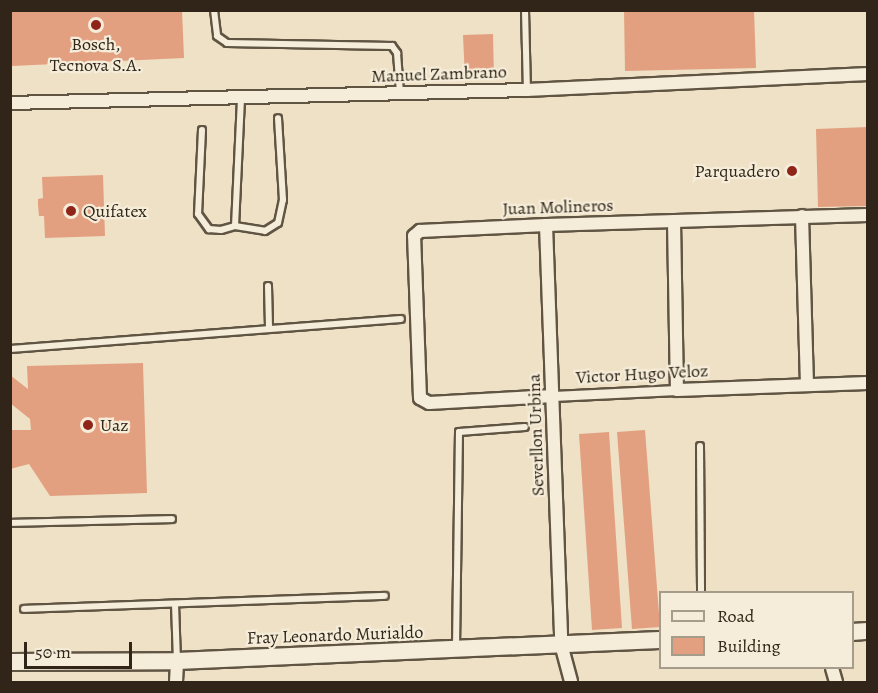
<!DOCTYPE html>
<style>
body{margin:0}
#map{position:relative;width:878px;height:693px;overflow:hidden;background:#efe1c5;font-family:Alegreya,serif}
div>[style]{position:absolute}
.building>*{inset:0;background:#e3a080}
.roads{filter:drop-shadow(2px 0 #605443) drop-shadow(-2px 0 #605443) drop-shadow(0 2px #605443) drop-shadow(0 -2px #605443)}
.service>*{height:6px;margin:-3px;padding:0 3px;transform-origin:3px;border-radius:3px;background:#f5ecd9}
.pedestrian>*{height:9px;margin:-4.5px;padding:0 4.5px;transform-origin:4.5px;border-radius:4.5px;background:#f5ecd9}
.minor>*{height:12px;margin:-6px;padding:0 6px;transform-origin:6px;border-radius:6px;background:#f5ecd9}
.tertiary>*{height:16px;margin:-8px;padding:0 8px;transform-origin:8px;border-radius:8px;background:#f5ecd9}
.dots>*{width:16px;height:16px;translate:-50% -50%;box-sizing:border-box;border:3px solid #f5ecd9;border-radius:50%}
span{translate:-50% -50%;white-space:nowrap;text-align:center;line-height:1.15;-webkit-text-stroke:4.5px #f5ecd9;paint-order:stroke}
.poi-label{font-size:18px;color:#302518}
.right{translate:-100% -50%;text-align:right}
.left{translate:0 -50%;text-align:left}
.street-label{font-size:18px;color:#302518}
.frame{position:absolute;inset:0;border:12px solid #302518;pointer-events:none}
.legend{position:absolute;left:659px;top:591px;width:195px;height:78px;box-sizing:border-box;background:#f5ecd9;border:2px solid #a69c8c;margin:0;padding:8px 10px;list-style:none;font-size:18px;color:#302518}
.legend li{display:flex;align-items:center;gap:12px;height:30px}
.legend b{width:30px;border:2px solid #a69c8c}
.scale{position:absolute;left:24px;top:642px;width:108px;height:27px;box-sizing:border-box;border:3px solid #302518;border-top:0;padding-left:8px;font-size:18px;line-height:21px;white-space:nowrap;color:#302518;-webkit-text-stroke:4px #f5ecd9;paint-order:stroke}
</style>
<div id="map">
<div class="building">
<i style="clip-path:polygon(10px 10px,182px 10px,184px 58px,12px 66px)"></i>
<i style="clip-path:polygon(624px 10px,754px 10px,756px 68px,625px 71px)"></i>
<i style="clip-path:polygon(493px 34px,494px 78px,465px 78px,463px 35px)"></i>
<i style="clip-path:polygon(868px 127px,868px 206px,818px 207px,816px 129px)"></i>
<i style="clip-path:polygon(103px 175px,105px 236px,45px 238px,44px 216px,39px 216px,38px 205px,38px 199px,43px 198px,42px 177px)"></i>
<i style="clip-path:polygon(143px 363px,147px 493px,50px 496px,29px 464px,10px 469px,10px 430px,31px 430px,30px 419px,10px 403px,10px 375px,28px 389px,27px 366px)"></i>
<i style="clip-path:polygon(645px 430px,660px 627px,632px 629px,617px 432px)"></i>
<i style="clip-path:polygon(609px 432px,622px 628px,592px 630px,579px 434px)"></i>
</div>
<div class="roads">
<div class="service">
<i style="left:214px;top:10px;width:26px;rotate:83deg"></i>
<i style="left:217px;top:36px;width:12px;rotate:35deg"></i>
<i style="left:227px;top:43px;width:165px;rotate:1deg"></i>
<i style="left:392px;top:46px;width:9px;rotate:54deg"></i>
<i style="left:397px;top:53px;width:40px;rotate:85.7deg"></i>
<i style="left:525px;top:10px;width:80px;rotate:88.6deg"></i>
<i style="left:202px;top:130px;width:84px;rotate:92.7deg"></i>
<i style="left:198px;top:214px;width:19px;rotate:54deg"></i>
<i style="left:209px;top:229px;width:12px;rotate:5deg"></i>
<i style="left:221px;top:230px;width:15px;rotate:-16deg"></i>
<i style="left:235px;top:226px;width:129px;rotate:-87.3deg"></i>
<i style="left:235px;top:226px;width:30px;rotate:9deg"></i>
<i style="left:265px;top:231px;width:15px;rotate:-32deg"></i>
<i style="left:278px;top:223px;width:24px;rotate:-78deg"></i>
<i style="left:283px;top:200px;width:82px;rotate:-93.5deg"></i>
<i style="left:268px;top:286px;width:41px;rotate:88.6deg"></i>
<i style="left:10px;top:349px;width:392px;rotate:-4.4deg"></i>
<i style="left:700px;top:446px;width:146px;rotate:89.6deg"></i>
<i style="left:10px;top:523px;width:162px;rotate:-1.4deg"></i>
<i style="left:175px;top:604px;width:56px;rotate:88deg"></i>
<i style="left:24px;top:609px;width:361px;rotate:-2.1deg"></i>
<i style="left:456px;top:647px;width:215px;rotate:-89.2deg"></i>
<i style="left:459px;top:432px;width:66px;rotate:-4.3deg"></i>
</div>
<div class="pedestrian">
<i style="left:553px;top:396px;width:124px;rotate:-2.8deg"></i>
</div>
<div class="minor">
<i style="left:10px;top:103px;width:517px;rotate:-1.44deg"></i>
<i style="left:527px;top:90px;width:341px;rotate:-2.7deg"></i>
<i style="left:802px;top:216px;width:168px;rotate:88.3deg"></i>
<i style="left:674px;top:221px;width:169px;rotate:89deg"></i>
<i style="left:677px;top:390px;width:191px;rotate:-2.1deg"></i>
<i style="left:546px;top:225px;width:419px;rotate:87.9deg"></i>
<i style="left:561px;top:644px;width:39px;rotate:75deg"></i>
<i style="left:553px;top:396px;width:124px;rotate:176.8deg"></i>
<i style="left:429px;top:403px;width:10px;rotate:-151deg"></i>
<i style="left:420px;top:398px;width:162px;rotate:-92.1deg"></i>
<i style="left:414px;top:236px;width:8px;rotate:-40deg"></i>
<i style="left:420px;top:231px;width:126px;rotate:-2.7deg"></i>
<i style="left:546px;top:225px;width:322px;rotate:-1.8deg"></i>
<i style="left:832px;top:668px;width:15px;rotate:74deg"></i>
<i style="left:176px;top:682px;width:21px;rotate:-87deg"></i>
</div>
<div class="tertiary">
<i style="left:852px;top:632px;width:16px;rotate:-4deg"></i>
<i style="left:10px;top:662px;width:167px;rotate:-0.3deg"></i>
<i style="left:177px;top:661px;width:483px;rotate:-2.5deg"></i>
</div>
</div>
<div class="dots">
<i style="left:96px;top:25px;background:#8f2418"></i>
<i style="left:792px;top:171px;background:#8f2418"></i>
<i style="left:71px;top:211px;background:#8f2418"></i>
<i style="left:88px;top:425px;background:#8f2418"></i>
</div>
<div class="poi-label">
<span style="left:96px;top:55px">Bosch,<br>Tecnova S.A.</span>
<span class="right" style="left:780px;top:171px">Parquadero</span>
<span class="left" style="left:83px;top:211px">Quifatex</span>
<span class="left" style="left:100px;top:425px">Uaz</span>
</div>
<div class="street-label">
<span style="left:439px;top:74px;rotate:-2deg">Manuel Zambrano</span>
<span style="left:558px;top:207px;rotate:-2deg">Juan Molineros</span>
<span style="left:642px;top:374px;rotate:-3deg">Victor Hugo Veloz</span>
<span style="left:536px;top:435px;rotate:-92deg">Severllon Urbina</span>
<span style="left:335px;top:635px;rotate:-2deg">Fray Leonardo Murialdo</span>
</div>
<div class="frame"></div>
<ul class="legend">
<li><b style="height:8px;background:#f5ecd9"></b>Road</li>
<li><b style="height:16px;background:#e3a080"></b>Building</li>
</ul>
<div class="scale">50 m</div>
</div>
